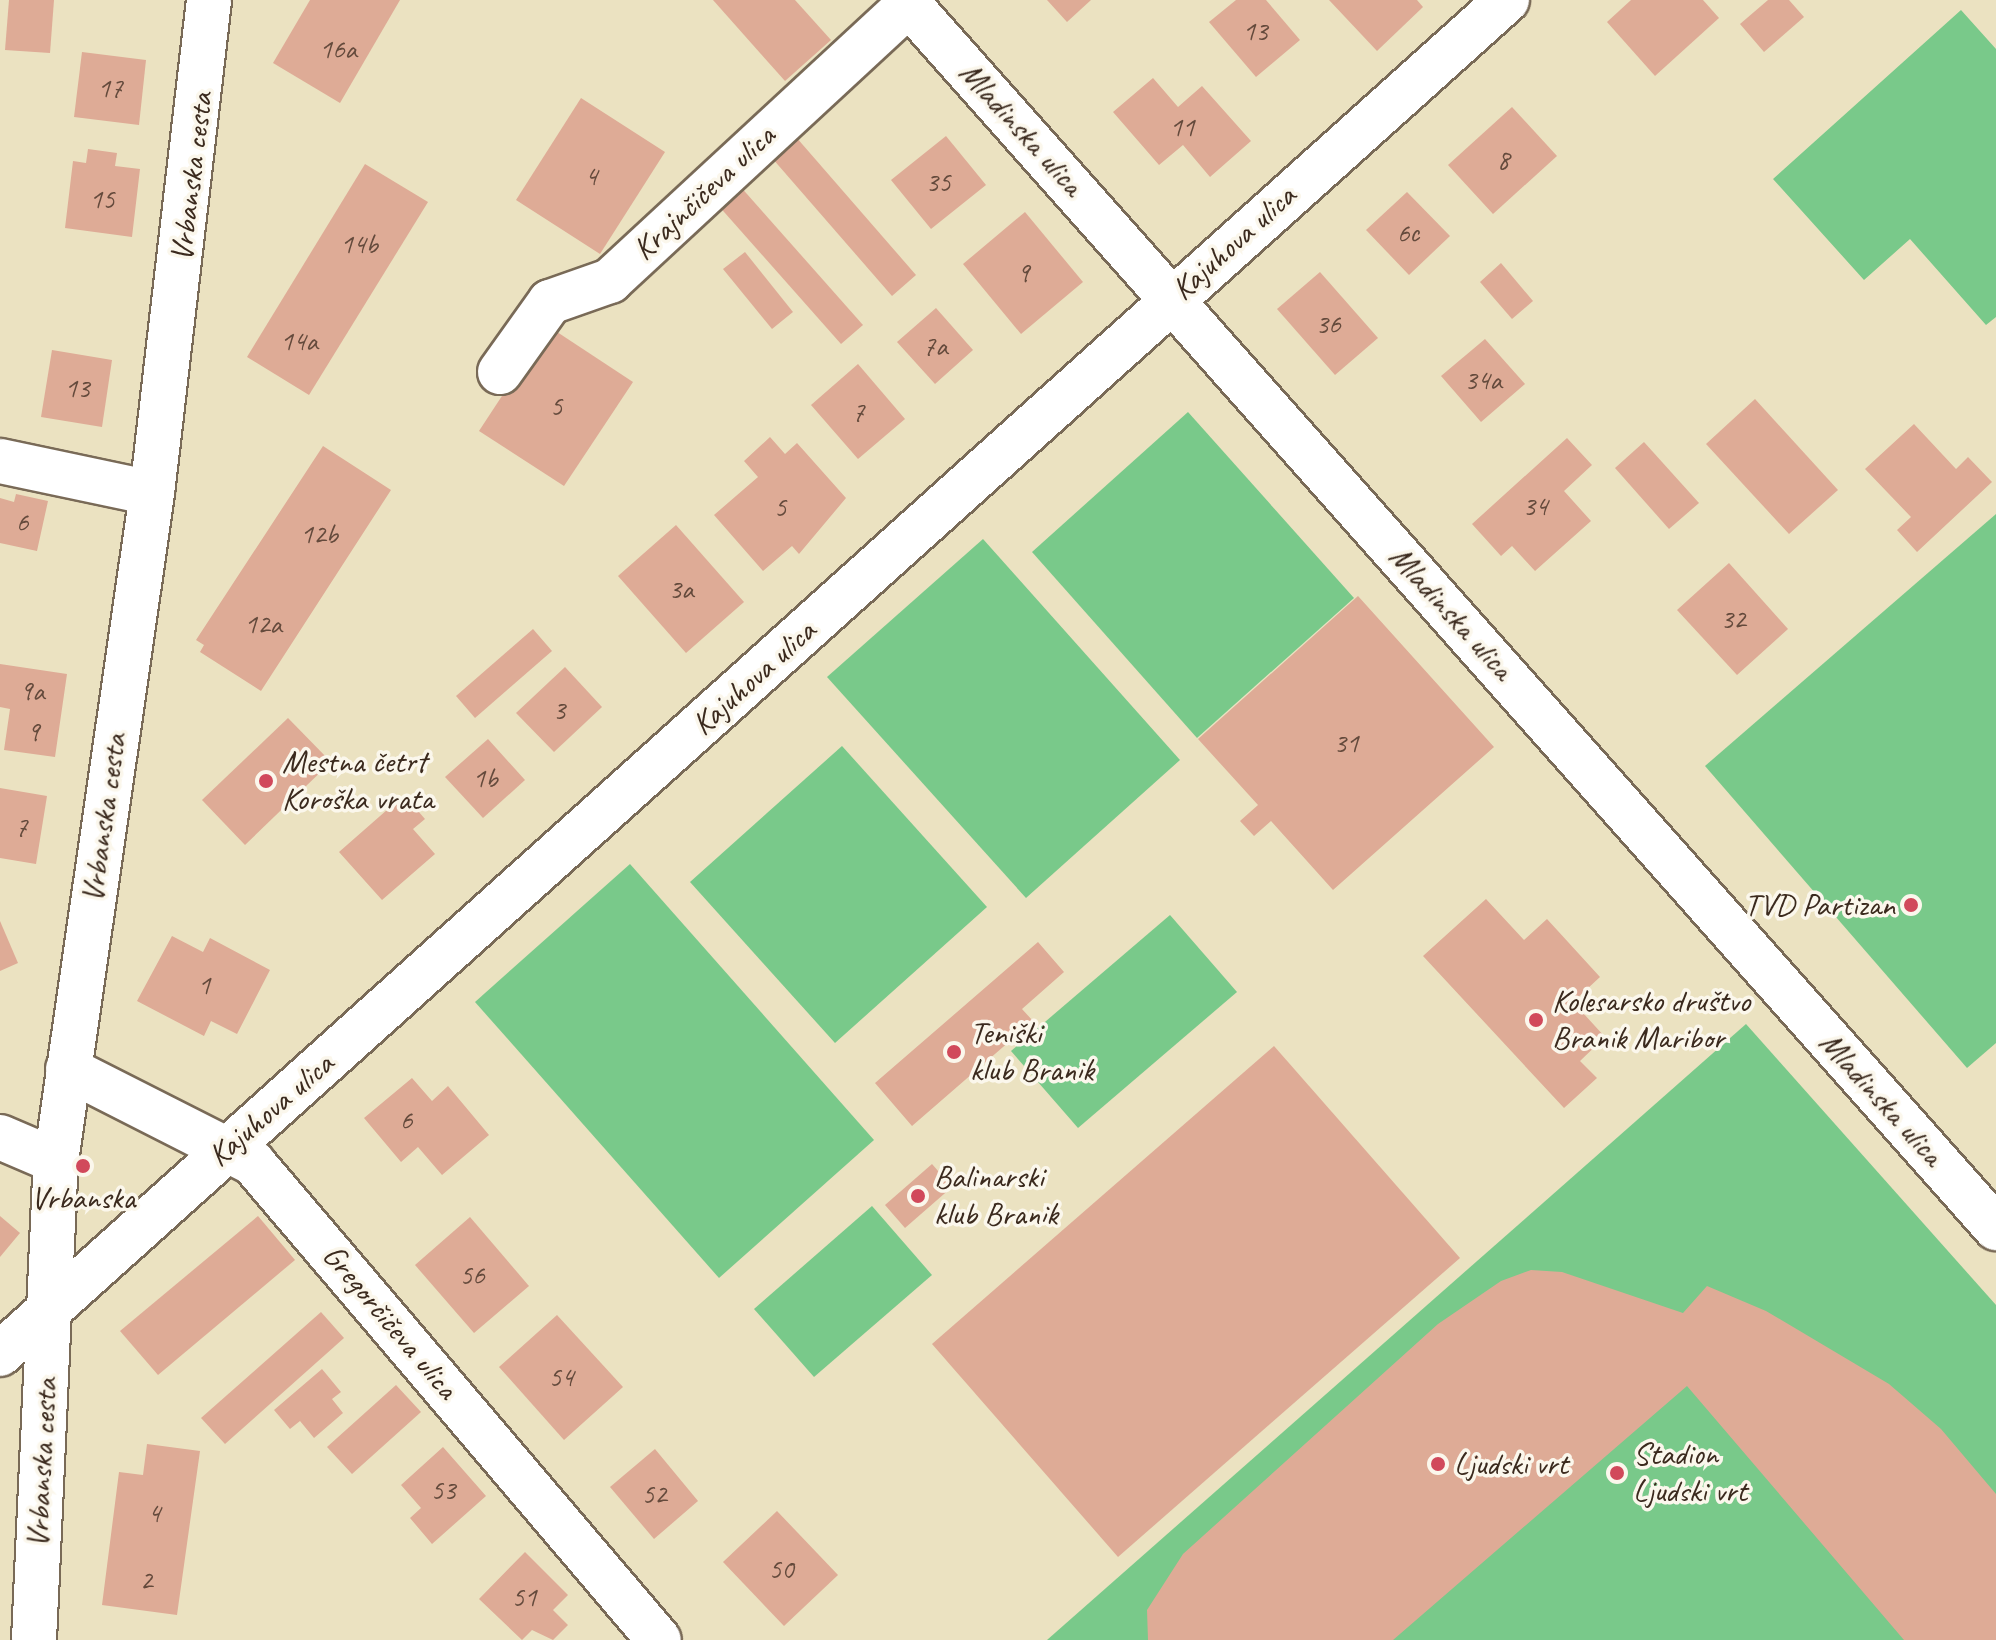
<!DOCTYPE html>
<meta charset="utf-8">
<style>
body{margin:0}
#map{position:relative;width:1996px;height:1640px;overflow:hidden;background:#ebe2c1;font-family:Caveat,sans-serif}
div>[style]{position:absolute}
.green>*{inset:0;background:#79c98a}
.building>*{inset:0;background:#deab96}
.roads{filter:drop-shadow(2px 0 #796a57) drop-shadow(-2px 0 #796a57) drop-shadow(0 2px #796a57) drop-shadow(0 -2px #796a57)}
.minor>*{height:44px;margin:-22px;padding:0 22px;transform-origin:22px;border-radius:22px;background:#fff}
.dots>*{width:22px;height:22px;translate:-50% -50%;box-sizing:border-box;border:4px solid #fbf7ec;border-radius:50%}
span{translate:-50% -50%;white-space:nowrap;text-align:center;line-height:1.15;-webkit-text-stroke:7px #fbf7ec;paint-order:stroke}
.number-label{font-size:28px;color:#644a3c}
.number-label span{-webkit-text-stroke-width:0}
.street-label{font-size:32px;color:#3b2a1e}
.poi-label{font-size:32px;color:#3b2a1e}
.left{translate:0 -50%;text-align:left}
.right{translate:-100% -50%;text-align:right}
</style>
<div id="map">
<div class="green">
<i style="clip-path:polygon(1961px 10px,1996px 49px,1996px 317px,1986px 325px,1910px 239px,1864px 280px,1773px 179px)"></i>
<i style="clip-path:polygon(1188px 412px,1354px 598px,1197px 738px,1032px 552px)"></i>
<i style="clip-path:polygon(1996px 514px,1996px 1043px,1967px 1068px,1705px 766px)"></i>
<i style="clip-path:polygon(983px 539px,1180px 760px,1026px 898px,827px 677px)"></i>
<i style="clip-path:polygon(842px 746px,987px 907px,835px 1043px,690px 882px)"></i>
<i style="clip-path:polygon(630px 864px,874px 1140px,719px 1278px,475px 1002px)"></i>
<i style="clip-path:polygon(1170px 915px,1237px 992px,1078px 1128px,1011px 1051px)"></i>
<i style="clip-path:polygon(1746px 1024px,1996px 1305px,1996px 1640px,1047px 1640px)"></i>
<i style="clip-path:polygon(872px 1206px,932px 1275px,814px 1377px,754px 1309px)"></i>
</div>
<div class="building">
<i style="clip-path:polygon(9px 0,54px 0,50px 53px,5px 50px)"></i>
<i style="clip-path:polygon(310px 0,400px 0,340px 103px,273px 63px)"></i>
<i style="clip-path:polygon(713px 0,795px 0,831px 40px,785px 81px)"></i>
<i style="clip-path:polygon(1047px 0,1091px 0,1067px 22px)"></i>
<i style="clip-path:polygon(1236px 0,1266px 0,1300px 40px,1256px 77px,1209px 22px)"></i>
<i style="clip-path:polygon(1329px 0,1417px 0,1423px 7px,1377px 51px)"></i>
<i style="clip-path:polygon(1631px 0,1703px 0,1719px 18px,1655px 76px,1607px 22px)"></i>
<i style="clip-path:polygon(1768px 0,1789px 0,1804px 17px,1764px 52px,1740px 24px)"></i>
<i style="clip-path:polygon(82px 52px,146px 60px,139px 125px,74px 117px)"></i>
<i style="clip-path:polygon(1153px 78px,1178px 107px,1202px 86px,1251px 141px,1210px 177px,1183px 145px,1159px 165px,1113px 112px)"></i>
<i style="clip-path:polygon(581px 98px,665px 152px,600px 254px,516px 200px)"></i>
<i style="clip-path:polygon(1512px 107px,1557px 156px,1493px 214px,1448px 165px)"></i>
<i style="clip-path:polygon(946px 136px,986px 185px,931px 229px,891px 180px)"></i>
<i style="clip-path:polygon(796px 137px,916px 275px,892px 296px,772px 158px)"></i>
<i style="clip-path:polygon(88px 149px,117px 153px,115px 166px,140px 169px,132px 237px,65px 228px,73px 161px,86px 163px)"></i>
<i style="clip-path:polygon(365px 164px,428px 202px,309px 395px,247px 357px)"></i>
<i style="clip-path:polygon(739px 185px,863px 325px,841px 344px,717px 204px)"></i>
<i style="clip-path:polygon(1407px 192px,1450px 236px,1409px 275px,1366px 230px)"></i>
<i style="clip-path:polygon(1025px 212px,1083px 282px,1021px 334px,963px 264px)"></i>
<i style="clip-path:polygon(745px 252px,793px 312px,772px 329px,723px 269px)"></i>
<i style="clip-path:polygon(1501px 263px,1533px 301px,1512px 319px,1480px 282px)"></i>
<i style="clip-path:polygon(1320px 272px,1378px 338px,1335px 375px,1277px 309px)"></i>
<i style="clip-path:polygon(936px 308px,973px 350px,935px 384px,897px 342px)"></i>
<i style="clip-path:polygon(548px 326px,633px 382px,564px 486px,479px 431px)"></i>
<i style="clip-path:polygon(1485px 339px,1525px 384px,1481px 422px,1441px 376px)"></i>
<i style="clip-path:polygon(52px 350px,112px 360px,102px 427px,41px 417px)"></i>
<i style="clip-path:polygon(858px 364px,905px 419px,858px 459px,811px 405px)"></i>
<i style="clip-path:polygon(1755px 399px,1838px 490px,1789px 534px,1706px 444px)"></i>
<i style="clip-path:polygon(1914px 424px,1956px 469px,1968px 457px,1992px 482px,1917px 552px,1897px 530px,1911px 517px,1865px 469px)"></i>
<i style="clip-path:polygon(770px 437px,785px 454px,797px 443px,846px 498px,799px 554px,792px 546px,763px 571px,714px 515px,758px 477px,744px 461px)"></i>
<i style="clip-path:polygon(1567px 438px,1592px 465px,1564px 491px,1591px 521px,1535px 571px,1512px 546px,1501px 556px,1472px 524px)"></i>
<i style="clip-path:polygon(1644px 442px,1699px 503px,1669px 529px,1615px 468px)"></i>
<i style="clip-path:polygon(323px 446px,391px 490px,261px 691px,200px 652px,204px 645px,196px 640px)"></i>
<i style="clip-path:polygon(16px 494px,48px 501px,37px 551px,0 543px,0 498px,14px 502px)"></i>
<i style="clip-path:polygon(676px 525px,744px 602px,686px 653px,618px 576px)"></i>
<i style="clip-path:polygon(1729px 563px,1788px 629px,1737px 675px,1677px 610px)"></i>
<i style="clip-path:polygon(1358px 596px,1494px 747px,1333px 890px,1271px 821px,1254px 836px,1240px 821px,1258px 805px,1198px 739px)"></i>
<i style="clip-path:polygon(533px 629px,552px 651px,475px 718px,456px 696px)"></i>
<i style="clip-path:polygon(0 664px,67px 674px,55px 757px,4px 750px,10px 709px,0 707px)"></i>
<i style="clip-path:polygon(565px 667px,602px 707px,554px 752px,516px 713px)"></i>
<i style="clip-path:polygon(288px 718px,331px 762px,245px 845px,202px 800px)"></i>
<i style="clip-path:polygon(488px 739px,525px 780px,483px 818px,445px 777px)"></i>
<i style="clip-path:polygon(0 788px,47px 796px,36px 864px,0 858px)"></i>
<i style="clip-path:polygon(404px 795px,425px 819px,413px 829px,435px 854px,382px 900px,339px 852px)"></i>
<i style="clip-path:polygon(1486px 899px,1524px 940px,1547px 919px,1600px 977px,1573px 1002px,1605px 1037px,1580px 1061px,1597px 1078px,1564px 1108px,1423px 956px)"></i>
<i style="clip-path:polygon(0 921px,18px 963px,0 971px)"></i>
<i style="clip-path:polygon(172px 936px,203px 952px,210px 938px,270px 970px,237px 1034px,211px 1021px,204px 1036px,137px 1001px)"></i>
<i style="clip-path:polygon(1038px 942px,1064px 972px,1022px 1009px,1033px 1021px,912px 1126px,875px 1083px)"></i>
<i style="clip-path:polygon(1274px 1046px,1460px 1258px,1118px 1557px,932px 1344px)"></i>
<i style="clip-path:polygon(412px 1078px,432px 1101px,448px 1086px,489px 1135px,442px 1175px,418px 1147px,401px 1162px,364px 1118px)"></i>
<i style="clip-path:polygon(932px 1164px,952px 1187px,905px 1228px,885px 1205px)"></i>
<i style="clip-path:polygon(0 1216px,20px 1233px,0 1257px)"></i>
<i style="clip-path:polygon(258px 1216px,295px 1260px,158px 1375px,120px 1331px)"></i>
<i style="clip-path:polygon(470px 1217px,529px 1286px,474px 1333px,415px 1265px)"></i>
<i style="clip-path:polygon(1531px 1270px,1562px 1272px,1683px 1313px,1707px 1286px,1766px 1311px,1889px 1384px,1941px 1429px,1996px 1494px,1996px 1640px,1904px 1640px,1687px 1386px,1393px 1640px,1148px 1640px,1147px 1610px,1183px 1554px,1438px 1324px,1501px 1281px)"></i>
<i style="clip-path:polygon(321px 1312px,344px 1338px,225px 1444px,201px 1418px)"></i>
<i style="clip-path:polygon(557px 1315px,623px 1387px,564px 1440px,499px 1367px)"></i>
<i style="clip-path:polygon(322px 1369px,341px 1392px,332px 1399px,343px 1413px,314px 1438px,300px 1421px,290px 1429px,274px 1410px)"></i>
<i style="clip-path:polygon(396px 1385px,421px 1412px,352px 1474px,327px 1447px)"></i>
<i style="clip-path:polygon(147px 1444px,200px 1451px,177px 1615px,102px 1605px,119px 1472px,143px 1475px)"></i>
<i style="clip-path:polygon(443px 1447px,486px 1496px,432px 1544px,410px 1518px,421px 1508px,401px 1485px)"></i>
<i style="clip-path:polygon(655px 1449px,698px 1501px,654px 1539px,610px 1487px)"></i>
<i style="clip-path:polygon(777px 1511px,838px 1575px,784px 1626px,723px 1562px)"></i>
<i style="clip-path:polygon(525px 1552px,568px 1595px,553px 1610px,568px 1625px,553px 1640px,532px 1630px,522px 1640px,479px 1599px)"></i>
</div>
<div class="roads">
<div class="minor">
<i style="left:905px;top:0;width:1643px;rotate:48.38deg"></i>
<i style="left:500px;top:372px;width:86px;rotate:-54.5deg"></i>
<i style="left:550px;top:302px;width:64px;rotate:-19.3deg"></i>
<i style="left:610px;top:281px;width:408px;rotate:-42.8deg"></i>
<i style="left:0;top:461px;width:155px;rotate:11.9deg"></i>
<i style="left:68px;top:1069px;width:208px;rotate:26.9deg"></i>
<i style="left:253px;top:1163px;width:626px;rotate:49.6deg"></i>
<i style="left:0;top:1137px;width:61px;rotate:23.2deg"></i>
<i style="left:0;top:1354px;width:2026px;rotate:-41.94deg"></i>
<i style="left:34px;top:1640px;width:480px;rotate:-87.4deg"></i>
<i style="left:56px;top:1161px;width:675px;rotate:-81.82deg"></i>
<i style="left:152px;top:493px;width:496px;rotate:-83.4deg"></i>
</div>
</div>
<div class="dots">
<i style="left:266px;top:781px;background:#d1495b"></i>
<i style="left:1911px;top:905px;background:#d1495b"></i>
<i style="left:1536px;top:1020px;background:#d1495b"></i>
<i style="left:954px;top:1052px;background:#d1495b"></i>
<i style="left:83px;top:1166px;background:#d1495b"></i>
<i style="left:918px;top:1196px;background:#d1495b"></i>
<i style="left:1438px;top:1464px;background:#d1495b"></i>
<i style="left:1617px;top:1473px;background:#d1495b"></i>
</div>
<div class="number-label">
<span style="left:1255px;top:31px">13</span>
<span style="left:338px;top:49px">16a</span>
<span style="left:110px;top:88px">17</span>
<span style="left:1182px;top:127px">11</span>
<span style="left:1503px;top:160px">8</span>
<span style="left:591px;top:176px">4</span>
<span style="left:938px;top:182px">35</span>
<span style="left:102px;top:199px">15</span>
<span style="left:1408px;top:233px">6c</span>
<span style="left:359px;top:244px">14b</span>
<span style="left:1023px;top:273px">9</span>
<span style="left:1328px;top:324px">36</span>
<span style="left:299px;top:341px">14a</span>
<span style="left:935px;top:346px">7a</span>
<span style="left:1483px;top:380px">34a</span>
<span style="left:77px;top:388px">13</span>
<span style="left:556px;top:406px">5</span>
<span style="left:858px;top:412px">7</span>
<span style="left:1535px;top:506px">34</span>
<span style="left:780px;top:507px">5</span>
<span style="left:22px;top:522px">6</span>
<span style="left:319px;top:534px">12b</span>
<span style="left:681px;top:589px">3a</span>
<span style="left:1733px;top:619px">32</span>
<span style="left:263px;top:624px">12a</span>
<span style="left:32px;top:691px">9a</span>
<span style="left:559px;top:710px">3</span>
<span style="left:33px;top:732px">9</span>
<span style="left:1346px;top:743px">31</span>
<span style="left:485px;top:778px">1b</span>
<span style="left:21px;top:827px">7</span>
<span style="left:204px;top:985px">1</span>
<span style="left:406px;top:1120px">6</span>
<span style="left:472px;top:1275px">56</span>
<span style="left:561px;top:1377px">54</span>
<span style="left:443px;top:1490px">53</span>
<span style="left:654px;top:1494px">52</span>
<span style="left:154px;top:1513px">4</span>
<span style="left:781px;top:1569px">50</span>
<span style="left:146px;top:1580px">2</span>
<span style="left:524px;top:1597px">51</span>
</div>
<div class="street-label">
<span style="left:1021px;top:129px;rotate:48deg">Mladinska ulica</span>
<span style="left:192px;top:177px;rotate:-83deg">Vrbanska cesta</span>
<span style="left:704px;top:193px;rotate:-43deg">Krajnčičeva ulica</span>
<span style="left:1234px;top:243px;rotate:-42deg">Kajuhova ulica</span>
<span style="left:1451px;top:613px;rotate:48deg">Mladinska ulica</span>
<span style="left:754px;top:678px;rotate:-42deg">Kajuhova ulica</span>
<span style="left:104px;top:818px;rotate:-82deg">Vrbanska cesta</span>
<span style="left:1881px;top:1099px;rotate:48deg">Mladinska ulica</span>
<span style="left:271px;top:1110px;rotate:-41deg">Kajuhova ulica</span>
<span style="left:390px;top:1322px;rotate:50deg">Gregorčičeva ulica</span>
<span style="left:42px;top:1463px;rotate:-87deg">Vrbanska cesta</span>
</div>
<div class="poi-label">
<span class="left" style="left:282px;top:781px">Mestna četrt<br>Koroška vrata</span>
<span class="right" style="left:1895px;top:905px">TVD Partizan</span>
<span class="left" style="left:1552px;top:1020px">Kolesarsko društvo<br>Branik Maribor</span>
<span class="left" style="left:970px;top:1052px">Teniški<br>klub Branik</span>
<span class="left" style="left:934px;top:1196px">Balinarski<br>klub Branik</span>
<span style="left:83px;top:1198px">Vrbanska</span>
<span class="left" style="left:1633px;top:1473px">Stadion<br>Ljudski vrt</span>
<span class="left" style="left:1454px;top:1464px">Ljudski vrt</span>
</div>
</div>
